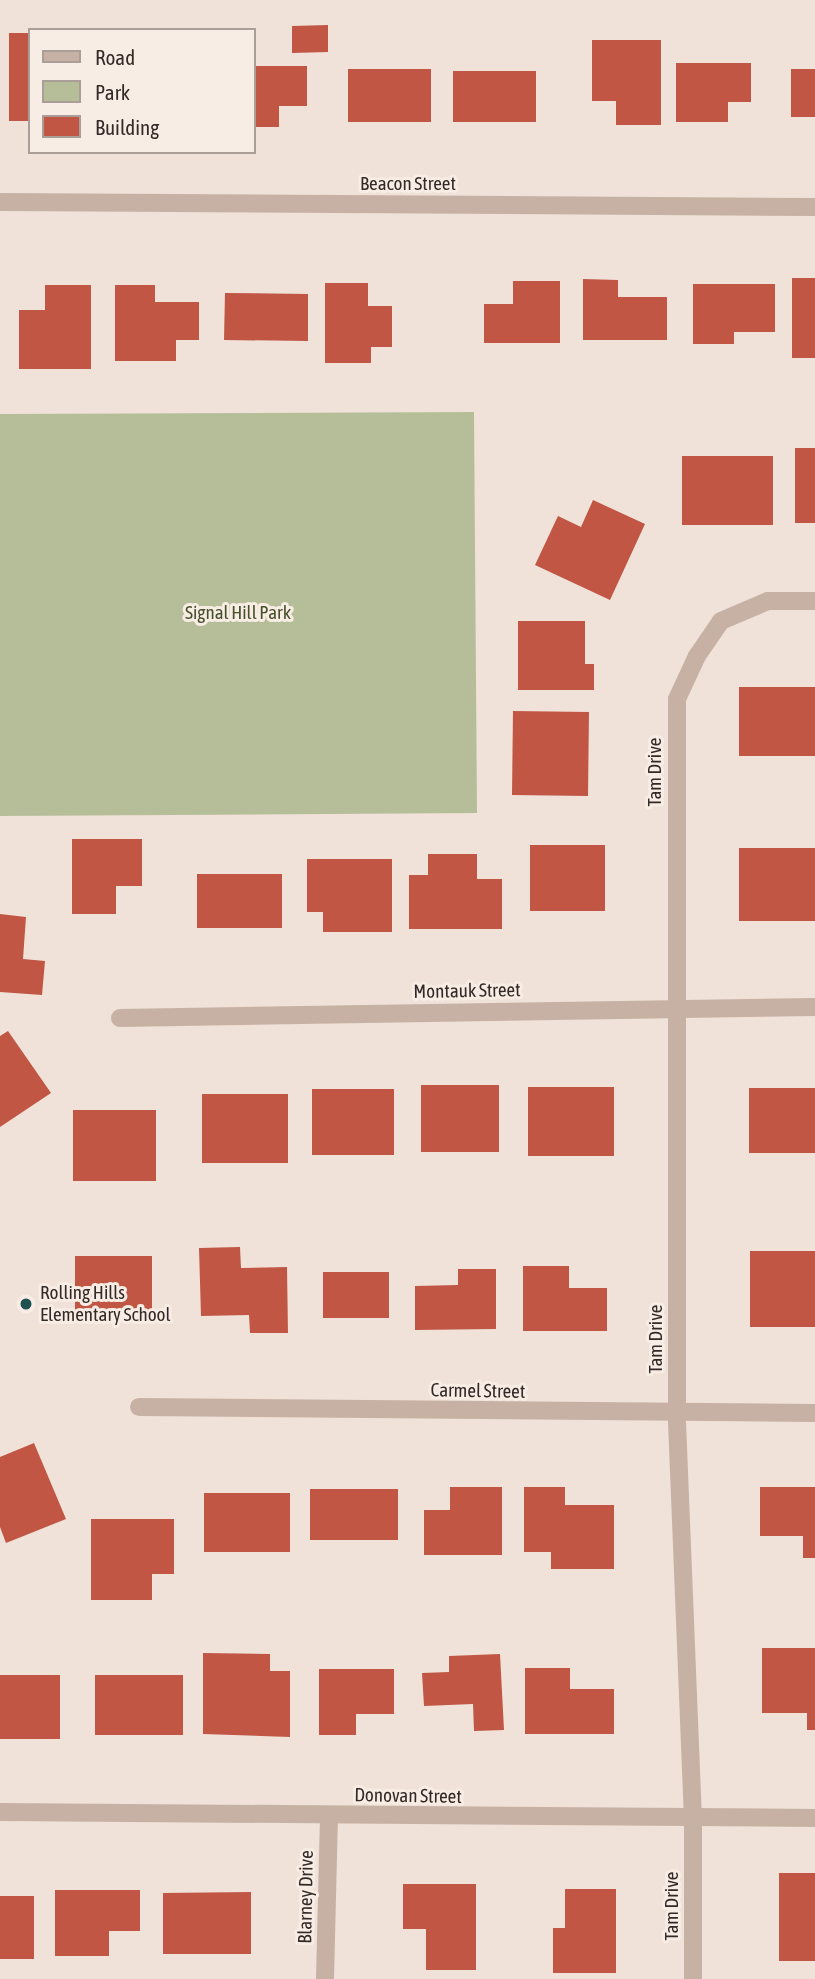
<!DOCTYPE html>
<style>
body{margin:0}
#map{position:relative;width:815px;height:1979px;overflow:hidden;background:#f0e2d8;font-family:"Asap Condensed",sans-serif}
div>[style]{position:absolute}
.green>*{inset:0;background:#b5be99}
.building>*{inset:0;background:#c15644}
.minor>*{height:18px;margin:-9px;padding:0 9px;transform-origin:9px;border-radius:9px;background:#c7b1a5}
.dots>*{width:19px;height:19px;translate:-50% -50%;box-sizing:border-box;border:4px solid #f8ede4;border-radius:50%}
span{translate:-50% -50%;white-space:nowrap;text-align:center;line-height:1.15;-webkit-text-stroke:6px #f8ede4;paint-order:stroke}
.street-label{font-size:19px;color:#332926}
.park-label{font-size:19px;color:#46502b}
.poi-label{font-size:19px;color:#332926}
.left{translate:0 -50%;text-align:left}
.legend{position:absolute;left:28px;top:28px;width:228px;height:126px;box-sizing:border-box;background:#f8ede4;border:2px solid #a99f98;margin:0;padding:9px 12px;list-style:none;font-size:21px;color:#332926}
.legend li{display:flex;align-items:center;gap:14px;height:35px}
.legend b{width:35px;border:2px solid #a99f98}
</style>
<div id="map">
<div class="green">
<i style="clip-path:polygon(474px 412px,477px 813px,0 816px,0 414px)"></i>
</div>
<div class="building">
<i style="clip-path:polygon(328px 25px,328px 52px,292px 53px,292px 26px)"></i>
<i style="clip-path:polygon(9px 33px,30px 33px,30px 121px,9px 121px)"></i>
<i style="clip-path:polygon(592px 40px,661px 40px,661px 125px,616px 125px,616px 101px,592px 101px)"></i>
<i style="clip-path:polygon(676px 63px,751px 63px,751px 102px,728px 102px,728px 122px,676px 122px)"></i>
<i style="clip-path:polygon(254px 66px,307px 66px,307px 106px,279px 106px,279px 127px,254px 127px)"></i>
<i style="clip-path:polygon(348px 69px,431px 69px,431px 122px,348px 122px)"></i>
<i style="clip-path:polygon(791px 69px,815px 69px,815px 117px,791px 117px)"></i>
<i style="clip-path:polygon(453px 71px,536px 71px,536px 122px,453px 122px)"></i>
<i style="clip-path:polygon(792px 278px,815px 278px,815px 358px,792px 358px)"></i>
<i style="clip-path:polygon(583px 279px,618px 280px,618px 297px,667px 297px,667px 340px,583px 340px)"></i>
<i style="clip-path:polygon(513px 281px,560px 281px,560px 343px,484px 343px,484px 304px,513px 304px)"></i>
<i style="clip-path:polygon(325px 283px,368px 283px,368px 306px,392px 306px,392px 347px,371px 347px,371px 363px,325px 363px)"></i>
<i style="clip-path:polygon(693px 284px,775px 284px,775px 332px,734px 332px,734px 344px,693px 344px)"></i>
<i style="clip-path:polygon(45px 285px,91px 285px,91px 369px,19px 369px,19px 310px,45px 310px)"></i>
<i style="clip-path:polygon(115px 285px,155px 285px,155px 302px,199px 302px,199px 340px,176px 340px,176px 361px,115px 361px)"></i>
<i style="clip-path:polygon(225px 293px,308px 294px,308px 341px,224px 340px)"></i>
<i style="clip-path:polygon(795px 448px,815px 448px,815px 523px,795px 523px)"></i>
<i style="clip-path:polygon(682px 456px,773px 456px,773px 525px,682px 525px)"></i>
<i style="clip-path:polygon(593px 500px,645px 524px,610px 600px,535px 565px,558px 516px,581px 527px)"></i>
<i style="clip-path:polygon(518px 621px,585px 621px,585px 664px,594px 664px,594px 690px,518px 690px)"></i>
<i style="clip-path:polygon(739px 687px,815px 687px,815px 756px,739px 756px)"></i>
<i style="clip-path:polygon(513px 711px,589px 712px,588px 796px,512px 795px)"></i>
<i style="clip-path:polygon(72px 839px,142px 839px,142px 886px,116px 886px,116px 914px,72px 914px)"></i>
<i style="clip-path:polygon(530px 845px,605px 845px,605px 911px,530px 911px)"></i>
<i style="clip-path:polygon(739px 848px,815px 848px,815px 921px,739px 921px)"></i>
<i style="clip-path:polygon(428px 854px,477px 854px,477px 879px,502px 879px,502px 929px,409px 929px,409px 875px,428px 875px)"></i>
<i style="clip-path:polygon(307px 859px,392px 859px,392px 932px,323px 932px,323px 912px,307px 912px)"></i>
<i style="clip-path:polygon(197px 874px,282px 874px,282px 928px,197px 928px)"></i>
<i style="clip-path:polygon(0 914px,26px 917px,23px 959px,45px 961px,42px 995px,0 992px)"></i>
<i style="clip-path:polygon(8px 1031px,51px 1093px,0 1127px,0 1036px)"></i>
<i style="clip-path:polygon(421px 1085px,499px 1085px,499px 1152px,421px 1152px)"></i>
<i style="clip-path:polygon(528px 1087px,614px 1087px,614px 1156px,528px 1156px)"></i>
<i style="clip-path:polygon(749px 1088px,815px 1088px,815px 1153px,749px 1153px)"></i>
<i style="clip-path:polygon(312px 1089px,394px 1089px,394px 1155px,312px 1155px)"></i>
<i style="clip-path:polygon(202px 1094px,288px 1094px,288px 1163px,202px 1163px)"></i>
<i style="clip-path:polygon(73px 1110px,156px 1110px,156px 1181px,73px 1181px)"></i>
<i style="clip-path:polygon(240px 1247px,241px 1268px,287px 1267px,288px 1333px,250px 1333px,249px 1315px,201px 1316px,199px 1248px)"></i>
<i style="clip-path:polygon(750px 1251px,815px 1251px,815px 1327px,750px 1327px)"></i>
<i style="clip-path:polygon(75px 1256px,152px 1256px,152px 1311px,75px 1311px)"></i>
<i style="clip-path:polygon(523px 1266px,569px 1266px,569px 1288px,607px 1288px,607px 1331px,523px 1331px)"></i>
<i style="clip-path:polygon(458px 1269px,496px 1269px,496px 1329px,415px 1330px,415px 1286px,458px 1285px)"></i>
<i style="clip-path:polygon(323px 1272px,389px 1272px,389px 1318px,323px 1318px)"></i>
<i style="clip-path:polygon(34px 1443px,66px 1519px,6px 1543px,0 1527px,0 1457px)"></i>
<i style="clip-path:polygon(450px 1487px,502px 1487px,502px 1555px,424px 1555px,424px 1510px,450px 1510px)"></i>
<i style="clip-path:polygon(524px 1487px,565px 1487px,565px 1505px,614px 1505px,614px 1569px,551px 1569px,551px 1552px,524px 1552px)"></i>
<i style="clip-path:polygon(760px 1487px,815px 1487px,815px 1558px,803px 1558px,803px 1536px,760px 1536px)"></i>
<i style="clip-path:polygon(310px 1489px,398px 1489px,398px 1540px,310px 1540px)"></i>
<i style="clip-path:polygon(204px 1493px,290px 1493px,290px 1552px,204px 1552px)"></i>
<i style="clip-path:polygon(91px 1519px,174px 1519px,174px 1574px,152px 1574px,152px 1600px,91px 1600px)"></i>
<i style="clip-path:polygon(762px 1648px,815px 1648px,815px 1730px,807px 1730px,807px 1713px,762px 1713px)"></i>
<i style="clip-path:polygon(203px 1653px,270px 1654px,270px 1671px,290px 1671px,290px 1737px,203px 1734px)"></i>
<i style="clip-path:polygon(500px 1654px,504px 1730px,474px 1731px,473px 1704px,424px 1706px,422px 1673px,449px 1672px,449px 1656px)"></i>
<i style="clip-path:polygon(525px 1668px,570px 1668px,570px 1689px,614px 1689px,614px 1734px,525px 1734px)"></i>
<i style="clip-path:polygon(319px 1669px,394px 1669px,394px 1714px,356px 1714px,356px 1735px,319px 1735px)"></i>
<i style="clip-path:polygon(0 1675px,60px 1675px,60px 1739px,0 1739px)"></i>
<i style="clip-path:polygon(95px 1675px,183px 1675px,183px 1735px,95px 1735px)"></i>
<i style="clip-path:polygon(779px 1873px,815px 1873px,815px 1961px,779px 1961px)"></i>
<i style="clip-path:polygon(403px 1884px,476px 1884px,476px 1970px,426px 1970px,426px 1929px,403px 1929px)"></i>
<i style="clip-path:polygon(565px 1889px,616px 1889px,616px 1973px,553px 1973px,553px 1928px,565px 1928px)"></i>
<i style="clip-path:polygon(55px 1890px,140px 1890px,140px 1931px,109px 1931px,109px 1956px,55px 1956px)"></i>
<i style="clip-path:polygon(251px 1892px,251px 1954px,163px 1954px,163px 1893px)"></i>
<i style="clip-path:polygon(0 1896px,34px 1896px,34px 1959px,0 1959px)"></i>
</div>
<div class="minor">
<i style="left:0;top:202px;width:815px;rotate:0.35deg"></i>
<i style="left:120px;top:1018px;width:695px;rotate:-0.91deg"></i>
<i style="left:139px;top:1407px;width:676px;rotate:0.51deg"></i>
<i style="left:0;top:1812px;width:815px;rotate:0.42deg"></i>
<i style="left:325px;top:1979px;width:163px;rotate:-88.6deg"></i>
<i style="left:693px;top:1979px;width:159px;rotate:-90deg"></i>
<i style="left:693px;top:1820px;width:405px;rotate:-92.3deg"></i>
<i style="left:677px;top:1415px;width:716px;rotate:-90deg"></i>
<i style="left:677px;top:699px;width:47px;rotate:-65.1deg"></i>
<i style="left:697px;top:656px;width:42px;rotate:-55.6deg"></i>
<i style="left:721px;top:621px;width:51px;rotate:-23.1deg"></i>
<i style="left:768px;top:601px;width:47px"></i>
</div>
<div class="dots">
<i style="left:26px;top:1304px;background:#1d5251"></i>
</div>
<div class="street-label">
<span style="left:408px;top:184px">Beacon Street</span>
<span style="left:655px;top:772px;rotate:-90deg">Tam Drive</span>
<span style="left:467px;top:991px;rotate:-1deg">Montauk Street</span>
<span style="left:656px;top:1339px;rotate:-90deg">Tam Drive</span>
<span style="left:478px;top:1391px;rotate:1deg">Carmel Street</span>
<span style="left:408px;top:1796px;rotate:1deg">Donovan Street</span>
<span style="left:306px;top:1897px;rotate:-89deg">Blarney Drive</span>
<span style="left:672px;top:1906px;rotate:-90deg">Tam Drive</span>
</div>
<div class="park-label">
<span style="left:238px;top:613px">Signal Hill Park</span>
</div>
<div class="poi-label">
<span class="left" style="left:40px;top:1304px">Rolling Hills<br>Elementary School</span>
</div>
<ul class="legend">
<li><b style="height:9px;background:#c7b1a5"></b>Road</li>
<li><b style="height:19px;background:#b5be99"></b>Park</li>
<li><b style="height:19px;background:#c15644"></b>Building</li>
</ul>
</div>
